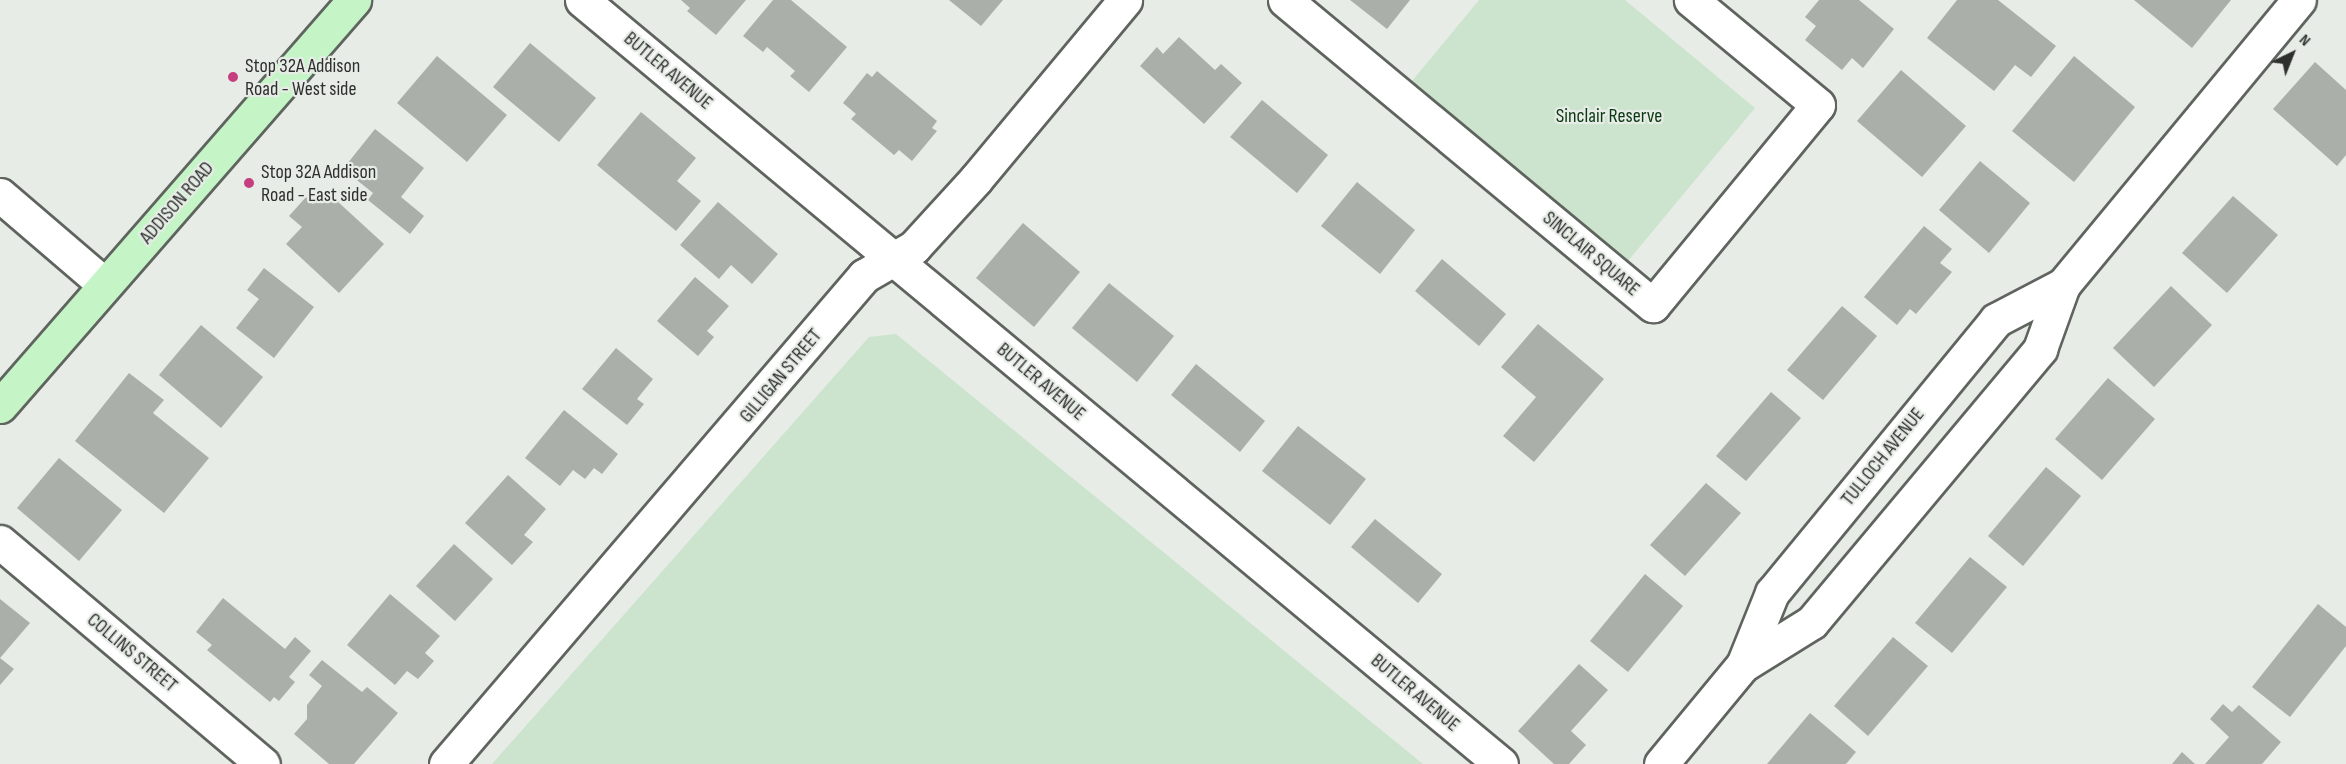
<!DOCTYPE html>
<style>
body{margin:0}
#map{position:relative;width:2346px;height:764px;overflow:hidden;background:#e7ece7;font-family:"Sofia Sans Condensed",sans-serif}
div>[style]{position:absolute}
.green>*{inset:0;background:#cce4cd}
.building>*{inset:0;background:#aaafaa}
.roads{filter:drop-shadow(2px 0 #5f645f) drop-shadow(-2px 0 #5f645f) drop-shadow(0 2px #5f645f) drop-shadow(0 -2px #5f645f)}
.minor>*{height:33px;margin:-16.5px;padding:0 16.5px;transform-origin:16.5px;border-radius:16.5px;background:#fff}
.major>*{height:33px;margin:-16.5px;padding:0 16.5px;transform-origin:16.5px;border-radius:16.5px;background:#c5f5c7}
.dots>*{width:16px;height:16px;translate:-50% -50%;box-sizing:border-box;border:3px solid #e7ece7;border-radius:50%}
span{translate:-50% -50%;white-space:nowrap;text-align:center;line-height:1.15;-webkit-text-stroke:4.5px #e7ece7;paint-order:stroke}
.poi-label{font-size:20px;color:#2e302e}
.left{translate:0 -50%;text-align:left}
.street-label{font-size:20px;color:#2e302e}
.park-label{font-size:20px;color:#0a3911}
.north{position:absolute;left:2262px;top:24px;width:60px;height:60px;-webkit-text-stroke:4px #e7ece7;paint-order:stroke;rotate:43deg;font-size:16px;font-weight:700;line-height:24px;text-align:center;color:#2e302e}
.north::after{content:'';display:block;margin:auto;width:21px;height:27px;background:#2e302e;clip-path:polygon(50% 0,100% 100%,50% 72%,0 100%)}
</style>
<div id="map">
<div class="green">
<i style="clip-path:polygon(1479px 0,1625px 0,1755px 108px,1628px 261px,1412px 81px)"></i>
<i style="clip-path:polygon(896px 334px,1423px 764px,492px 764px,869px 337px)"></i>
</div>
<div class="building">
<i style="clip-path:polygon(681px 0,746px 0,716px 35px,687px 11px,690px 8px)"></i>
<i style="clip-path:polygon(773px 0,791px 0,847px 47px,809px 92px,790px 76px,795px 71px,767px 47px,763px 52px,743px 36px)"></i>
<i style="clip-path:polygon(949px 0,1003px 0,981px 26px)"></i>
<i style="clip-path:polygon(1350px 0,1410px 0,1387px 29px)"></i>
<i style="clip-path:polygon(1819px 0,1859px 0,1894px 29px,1863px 68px,1852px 58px,1842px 70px,1805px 40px,1816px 26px,1805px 17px)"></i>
<i style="clip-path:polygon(1957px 0,1998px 0,2056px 46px,2031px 77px,2015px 65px,1994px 91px,1927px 38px)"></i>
<i style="clip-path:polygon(2134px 0,2231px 0,2192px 48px)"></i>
<i style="clip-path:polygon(1179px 37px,1215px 70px,1221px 64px,1242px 83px,1204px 124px,1140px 66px,1157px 47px,1163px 54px)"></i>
<i style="clip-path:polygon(530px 43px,596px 98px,559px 142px,493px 87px)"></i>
<i style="clip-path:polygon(437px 56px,507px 115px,467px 162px,397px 103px)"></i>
<i style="clip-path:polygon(2074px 56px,2135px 107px,2074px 182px,2012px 131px)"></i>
<i style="clip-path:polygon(2315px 62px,2346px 90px,2346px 155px,2337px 166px,2273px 109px)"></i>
<i style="clip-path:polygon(1901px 70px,1966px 126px,1922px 177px,1857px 121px)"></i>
<i style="clip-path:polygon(877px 71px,937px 121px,932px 128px,937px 131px,912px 161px,899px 150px,894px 155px,851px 119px,856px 114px,843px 103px,867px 73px,872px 77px)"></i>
<i style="clip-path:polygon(1262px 100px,1328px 155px,1297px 193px,1230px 137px)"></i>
<i style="clip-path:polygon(641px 112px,696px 158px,677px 181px,701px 201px,676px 231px,597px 165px)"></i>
<i style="clip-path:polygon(375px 129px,424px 168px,401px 197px,424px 216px,410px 234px,368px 200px,373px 193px,343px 169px)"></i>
<i style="clip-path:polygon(1980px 161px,2030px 203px,1989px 253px,1939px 210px)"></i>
<i style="clip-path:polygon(1357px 182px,1415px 230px,1380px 274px,1321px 226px)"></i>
<i style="clip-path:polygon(325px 190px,384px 244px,339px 293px,286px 244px,302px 227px,289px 216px,306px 197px,313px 204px)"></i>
<i style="clip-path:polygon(2233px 196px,2278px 235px,2227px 293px,2182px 253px)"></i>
<i style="clip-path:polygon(718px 202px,778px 254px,752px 284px,731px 265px,719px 279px,680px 245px)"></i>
<i style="clip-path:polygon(1023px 223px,1080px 272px,1034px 327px,976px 278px)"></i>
<i style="clip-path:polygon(1924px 226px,1952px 249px,1940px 263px,1952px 272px,1916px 314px,1910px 309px,1897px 325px,1864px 297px)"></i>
<i style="clip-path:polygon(1442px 259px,1506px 314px,1479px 346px,1415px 291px)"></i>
<i style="clip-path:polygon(264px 268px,314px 307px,274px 358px,236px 328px,259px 299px,247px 290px)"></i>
<i style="clip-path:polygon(695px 277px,729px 306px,707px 331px,714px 337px,698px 356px,657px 321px)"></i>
<i style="clip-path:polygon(1109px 283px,1174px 336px,1137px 382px,1072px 328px)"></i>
<i style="clip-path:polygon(2171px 286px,2212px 325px,2154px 387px,2113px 348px)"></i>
<i style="clip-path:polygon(1842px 306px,1877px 336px,1823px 400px,1787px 370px)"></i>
<i style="clip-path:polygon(1538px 324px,1604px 379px,1534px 462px,1503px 436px,1536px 397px,1501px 367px)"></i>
<i style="clip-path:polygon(201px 325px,263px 377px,221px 428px,159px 375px)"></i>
<i style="clip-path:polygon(616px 348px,653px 379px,637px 399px,644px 404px,627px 425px,582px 389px)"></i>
<i style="clip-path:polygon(1196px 364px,1265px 421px,1240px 452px,1171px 395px)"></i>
<i style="clip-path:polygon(129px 373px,164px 400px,153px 413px,209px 458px,164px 513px,75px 441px)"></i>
<i style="clip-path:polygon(2108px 378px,2155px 419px,2102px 480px,2055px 439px)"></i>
<i style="clip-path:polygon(1771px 392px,1801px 418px,1746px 481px,1716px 456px)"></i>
<i style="clip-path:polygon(564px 410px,618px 454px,602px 474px,594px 468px,585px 479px,573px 470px,560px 486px,525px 458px)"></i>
<i style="clip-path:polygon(1298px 426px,1366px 479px,1330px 525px,1262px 471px)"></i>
<i style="clip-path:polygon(59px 458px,122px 510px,79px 561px,17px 508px)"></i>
<i style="clip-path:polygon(2046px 467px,2081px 496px,2023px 566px,1988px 536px)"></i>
<i style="clip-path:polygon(508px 475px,546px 509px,524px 535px,533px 542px,512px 565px,465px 523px)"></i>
<i style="clip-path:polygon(1706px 483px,1741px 513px,1685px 576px,1650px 545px)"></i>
<i style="clip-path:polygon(1375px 519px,1442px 574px,1418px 603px,1351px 547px)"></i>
<i style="clip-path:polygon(454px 544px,493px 579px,455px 621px,416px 586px)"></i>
<i style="clip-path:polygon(1970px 557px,2007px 587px,1952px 653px,1915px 623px)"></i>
<i style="clip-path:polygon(1645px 574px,1683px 606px,1628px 672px,1590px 641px)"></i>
<i style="clip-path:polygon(390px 594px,440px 636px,425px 653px,434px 661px,418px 679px,407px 671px,395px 685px,347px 645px)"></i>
<i style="clip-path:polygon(223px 598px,285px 649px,295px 637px,311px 651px,289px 677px,295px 682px,279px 701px,274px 697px,270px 702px,207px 650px,212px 645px,196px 632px)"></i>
<i style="clip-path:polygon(0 599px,30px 623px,0 658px,14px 669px,0 685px)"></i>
<i style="clip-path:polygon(2318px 604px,2346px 627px,2346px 646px,2290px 717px,2252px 687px)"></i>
<i style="clip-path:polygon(1893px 637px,1928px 666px,1868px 736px,1834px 706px)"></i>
<i style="clip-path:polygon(322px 660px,362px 692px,367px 687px,398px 713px,354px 764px,329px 764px,294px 734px,307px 719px,307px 705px,322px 686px,309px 675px)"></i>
<i style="clip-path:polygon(1579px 664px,1608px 690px,1571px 731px,1586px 745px,1569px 764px,1554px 764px,1518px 731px)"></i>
<i style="clip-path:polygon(2223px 704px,2232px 712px,2239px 705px,2281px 742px,2262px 764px,2205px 764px,2229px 737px,2210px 719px)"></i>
<i style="clip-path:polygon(1810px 713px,1856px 752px,1846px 764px,1767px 764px)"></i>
<i style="clip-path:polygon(2182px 752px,2195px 764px,2172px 764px)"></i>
</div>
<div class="roads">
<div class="minor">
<i style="left:582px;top:0;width:1195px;rotate:39.74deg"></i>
<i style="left:1285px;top:0;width:478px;rotate:39.7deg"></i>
<i style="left:1653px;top:305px;width:259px;rotate:-50.5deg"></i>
<i style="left:1818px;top:105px;width:165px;rotate:-140.4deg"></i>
<i style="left:0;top:195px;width:138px;rotate:40.6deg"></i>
<i style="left:0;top:542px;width:344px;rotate:40.2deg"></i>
<i style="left:1743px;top:665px;width:81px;rotate:-31.9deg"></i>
<i style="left:1812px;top:622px;width:356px;rotate:-50.1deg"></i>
<i style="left:2040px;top:349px;width:68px;rotate:-70.2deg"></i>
<i style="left:2063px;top:285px;width:370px;rotate:-50.4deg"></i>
<i style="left:446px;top:764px;width:643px;rotate:-49.42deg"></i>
<i style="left:864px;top:276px;width:58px;rotate:-30.1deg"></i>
<i style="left:914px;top:247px;width:92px;rotate:-47.6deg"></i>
<i style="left:976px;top:179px;width:233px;rotate:-50.2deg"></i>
<i style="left:1661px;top:764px;width:129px;rotate:-50.4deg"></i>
<i style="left:1743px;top:665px;width:78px;rotate:-68.1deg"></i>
<i style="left:1772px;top:593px;width:353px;rotate:-50.6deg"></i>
<i style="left:1996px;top:320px;width:76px;rotate:-27.6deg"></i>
</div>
<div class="major">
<i style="left:0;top:406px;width:539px;rotate:-48.91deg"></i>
</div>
</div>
<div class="dots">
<i style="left:233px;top:77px;background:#c53e7d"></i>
<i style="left:249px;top:183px;background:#c53e7d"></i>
</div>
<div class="poi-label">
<span class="left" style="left:245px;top:78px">Stop 32A Addison<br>Road - West side</span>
<span class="left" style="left:261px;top:184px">Stop 32A Addison<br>Road - East side</span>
</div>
<div class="street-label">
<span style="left:668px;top:71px;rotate:40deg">BUTLER AVENUE</span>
<span style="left:177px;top:203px;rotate:-49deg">ADDISON ROAD</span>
<span style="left:1591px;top:254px;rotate:40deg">SINCLAIR SQUARE</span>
<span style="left:781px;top:376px;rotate:-50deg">GILLIGAN STREET</span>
<span style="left:1041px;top:382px;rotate:40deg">BUTLER AVENUE</span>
<span style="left:1883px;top:457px;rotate:-51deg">TULLOCH AVENUE</span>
<span style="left:132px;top:653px;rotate:40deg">COLLINS STREET</span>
<span style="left:1415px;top:693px;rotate:40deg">BUTLER AVENUE</span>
</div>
<div class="park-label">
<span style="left:1609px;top:116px">Sinclair Reserve</span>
</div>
<div class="north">N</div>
</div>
